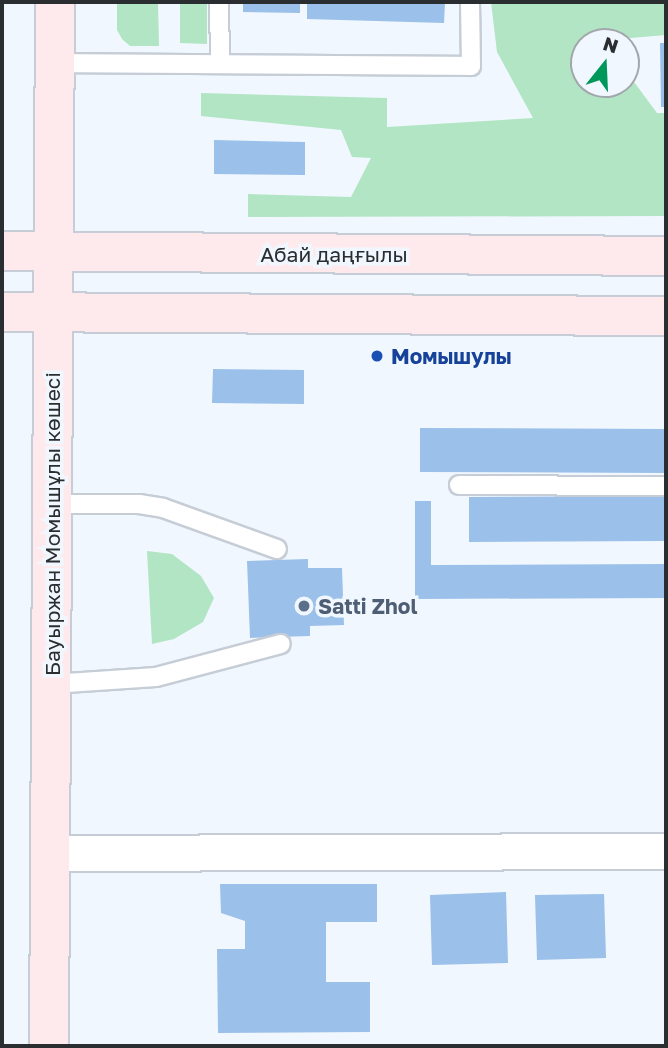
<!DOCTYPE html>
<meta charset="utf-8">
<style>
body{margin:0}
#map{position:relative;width:668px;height:1048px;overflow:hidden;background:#f1f7fe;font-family:"Golos Text",sans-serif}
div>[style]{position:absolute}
.green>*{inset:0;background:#b1e5c3}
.building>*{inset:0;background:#9bc0ea}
.roads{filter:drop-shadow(2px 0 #c6cdd6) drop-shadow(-2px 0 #c6cdd6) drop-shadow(0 2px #c6cdd6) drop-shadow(0 -2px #c6cdd6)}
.service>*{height:18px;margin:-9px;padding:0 9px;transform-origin:9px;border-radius:9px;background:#fff}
.minor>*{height:35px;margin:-17.5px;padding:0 17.5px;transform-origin:17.5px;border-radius:17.5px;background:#fff}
.secondary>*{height:38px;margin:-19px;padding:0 19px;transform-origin:19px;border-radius:19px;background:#feeaec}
.dots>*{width:19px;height:19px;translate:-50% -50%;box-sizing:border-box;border:4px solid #f1f7fe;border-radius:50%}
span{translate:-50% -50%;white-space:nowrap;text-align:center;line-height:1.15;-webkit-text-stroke:7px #f1f7fe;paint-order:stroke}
.street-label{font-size:21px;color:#2b2e31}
.transit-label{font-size:21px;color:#164399;font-weight:700}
.left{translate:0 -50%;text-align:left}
.service-label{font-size:21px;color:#4e5e75;font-weight:700}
.frame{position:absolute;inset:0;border:4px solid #2b2e31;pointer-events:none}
.north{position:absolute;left:570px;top:28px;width:70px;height:70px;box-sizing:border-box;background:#f1f7fe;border:2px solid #a2a7ac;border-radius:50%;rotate:18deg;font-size:19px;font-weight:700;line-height:28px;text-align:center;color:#2b2e31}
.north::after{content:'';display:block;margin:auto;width:24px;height:32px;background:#00985a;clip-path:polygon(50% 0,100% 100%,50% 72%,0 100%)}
</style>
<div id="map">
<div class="green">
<i style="clip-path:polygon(117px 2px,158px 2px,159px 46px,130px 46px,122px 39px,117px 30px)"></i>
<i style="clip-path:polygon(180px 2px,207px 2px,207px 44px,180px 43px)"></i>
<i style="clip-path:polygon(491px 2px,666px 2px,666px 35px,584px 42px,584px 84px,626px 84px,626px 71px,657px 113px,666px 113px,666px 216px,248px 217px,248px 194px,351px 197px,371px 158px,352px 157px,341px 130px,201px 116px,201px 93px,387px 98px,387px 127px,533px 118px,497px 52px)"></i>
<i style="clip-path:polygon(147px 551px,172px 554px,201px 576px,214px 598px,203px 622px,174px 639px,152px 644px)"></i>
</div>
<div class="building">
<i style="clip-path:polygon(243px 2px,300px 2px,300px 13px,243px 12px)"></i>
<i style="clip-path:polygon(307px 2px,445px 2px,444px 23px,307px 19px)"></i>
<i style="clip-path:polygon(660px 43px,666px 43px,666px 107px,661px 107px)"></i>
<i style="clip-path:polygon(214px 140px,305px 142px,305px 175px,214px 174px)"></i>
<i style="clip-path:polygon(213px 369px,304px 370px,304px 404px,212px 403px)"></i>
<i style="clip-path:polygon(420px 428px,666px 429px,666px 473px,420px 472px)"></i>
<i style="clip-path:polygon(666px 496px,666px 541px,469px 542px,469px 497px)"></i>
<i style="clip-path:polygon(415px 501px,431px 501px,431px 565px,666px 564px,666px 598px,415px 599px)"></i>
<i style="clip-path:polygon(308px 559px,308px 568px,342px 568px,344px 625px,310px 626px,310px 636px,250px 638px,247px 561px)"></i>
<i style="clip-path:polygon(220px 884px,377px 884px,377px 922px,326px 922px,326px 982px,370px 982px,370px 1032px,218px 1033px,217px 949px,245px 949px,245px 921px,221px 913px)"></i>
<i style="clip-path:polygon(506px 892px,508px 963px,432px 965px,430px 895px)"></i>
<i style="clip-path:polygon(604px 894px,606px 958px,537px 960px,535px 895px)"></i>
</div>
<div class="roads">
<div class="service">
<i style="left:219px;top:2px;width:60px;rotate:89deg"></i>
<i style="left:54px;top:63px;width:417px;rotate:0.4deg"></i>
<i style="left:471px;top:66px;width:64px;rotate:-90.9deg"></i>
<i style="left:459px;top:485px;width:207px;rotate:0.3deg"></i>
<i style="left:52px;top:504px;width:87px"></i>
<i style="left:139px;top:504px;width:24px;rotate:9deg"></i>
<i style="left:163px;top:508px;width:121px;rotate:19.8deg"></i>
<i style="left:52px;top:684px;width:104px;rotate:-3.9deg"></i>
<i style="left:156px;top:677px;width:129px;rotate:-14.8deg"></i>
</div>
<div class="minor">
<i style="left:51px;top:853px;width:615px;rotate:-0.19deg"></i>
</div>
<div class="secondary">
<i style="left:2px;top:251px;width:664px;rotate:0.43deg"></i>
<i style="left:2px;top:312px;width:664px;rotate:0.35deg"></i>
<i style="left:49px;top:1046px;width:1044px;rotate:-89.67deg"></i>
</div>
</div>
<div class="dots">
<i style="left:377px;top:356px;background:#1a4fb4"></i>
<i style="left:304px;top:606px;background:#5c6f8a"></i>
</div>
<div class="street-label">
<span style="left:334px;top:254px">Абай даңғылы</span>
<span style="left:52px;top:524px;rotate:-90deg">Бауыржан Момышұлы көшесі</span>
</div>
<div class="transit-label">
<span class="left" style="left:391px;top:356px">Момышулы</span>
</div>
<div class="service-label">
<span class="left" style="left:318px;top:606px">Satti Zhol</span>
</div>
<div class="frame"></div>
<div class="north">N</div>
</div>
